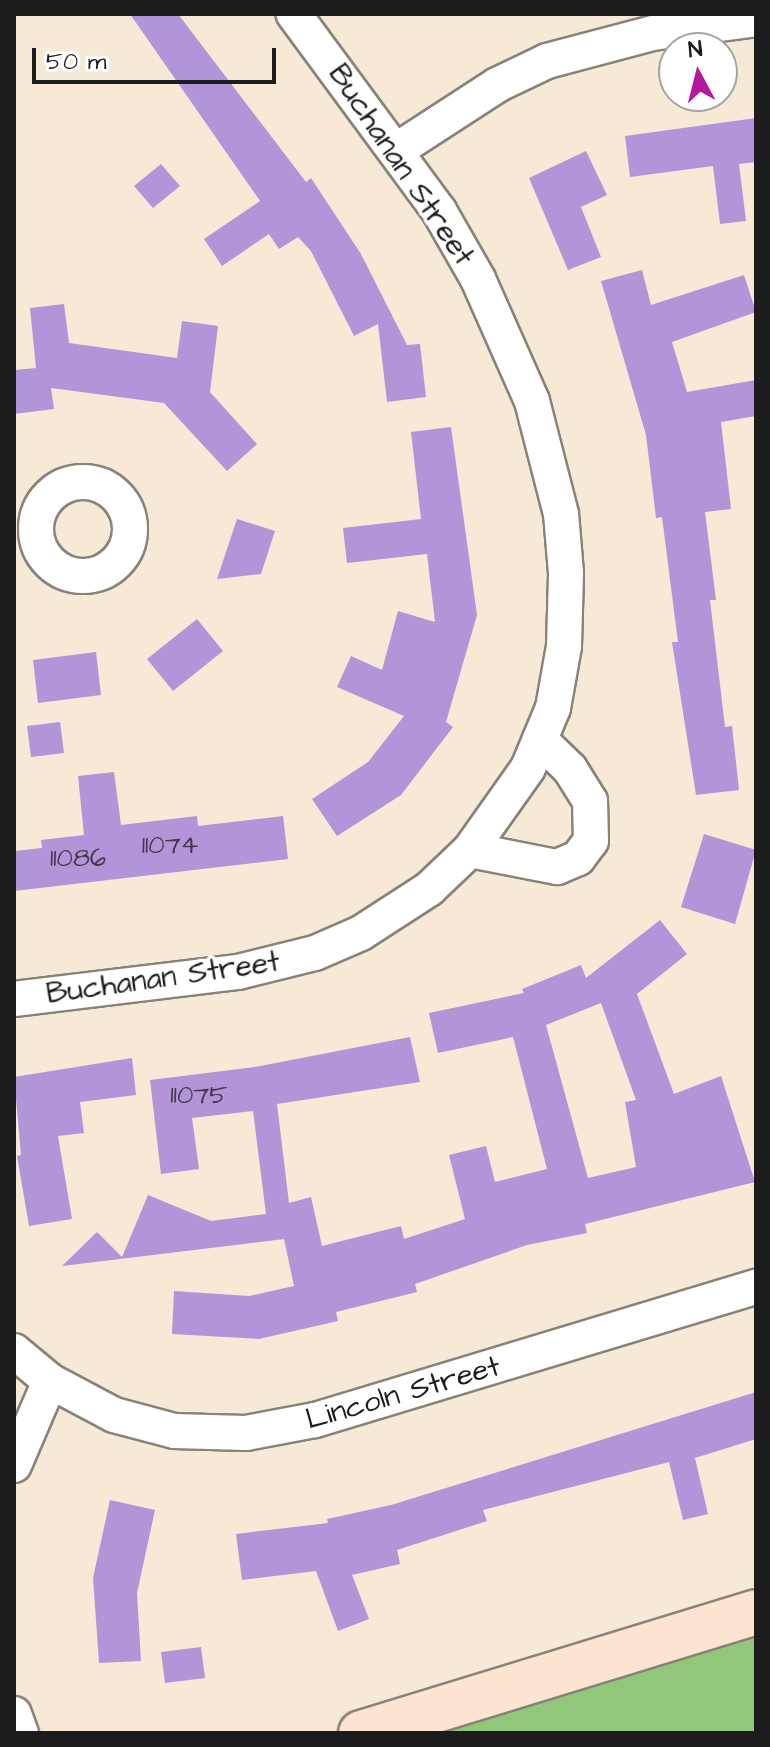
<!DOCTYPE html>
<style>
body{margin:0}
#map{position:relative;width:770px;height:1747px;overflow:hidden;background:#f6e9d5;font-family:"Architects Daughter",sans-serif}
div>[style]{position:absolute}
.green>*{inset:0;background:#90c77a}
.building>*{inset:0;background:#b494d9}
.roads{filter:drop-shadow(2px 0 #898278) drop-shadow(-2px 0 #898278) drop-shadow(0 2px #898278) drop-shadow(0 -2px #898278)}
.street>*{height:34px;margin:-17px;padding:0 17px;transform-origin:17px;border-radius:17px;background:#fff}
.street>.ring{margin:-17px;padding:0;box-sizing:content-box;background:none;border:34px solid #fff;border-radius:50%}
.secondary>*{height:44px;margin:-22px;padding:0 22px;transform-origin:22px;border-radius:22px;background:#fde4d1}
span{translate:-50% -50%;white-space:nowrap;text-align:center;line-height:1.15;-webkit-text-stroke:7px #fff;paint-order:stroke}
.number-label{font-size:26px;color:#423a4b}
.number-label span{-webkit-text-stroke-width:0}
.street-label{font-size:30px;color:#1c1c1c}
.frame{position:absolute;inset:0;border:16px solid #1c1c1c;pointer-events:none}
.north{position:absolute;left:658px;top:32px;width:80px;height:80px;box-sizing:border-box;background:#fff;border:2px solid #a4a4a4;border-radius:50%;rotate:353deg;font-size:22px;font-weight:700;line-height:32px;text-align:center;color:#1c1c1c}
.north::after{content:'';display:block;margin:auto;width:28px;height:36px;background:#b5179e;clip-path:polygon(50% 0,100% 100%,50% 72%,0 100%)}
.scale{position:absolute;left:32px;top:48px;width:244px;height:36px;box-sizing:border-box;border:4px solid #1c1c1c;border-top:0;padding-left:10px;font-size:24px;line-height:28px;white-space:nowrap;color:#1c1c1c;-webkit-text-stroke:6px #fff;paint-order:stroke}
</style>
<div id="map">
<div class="green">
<i style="clip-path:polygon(756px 1637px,756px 1733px,427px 1733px)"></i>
</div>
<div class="building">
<i style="clip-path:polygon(130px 14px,178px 14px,306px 182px,311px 178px,361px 254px,407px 345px,420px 344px,426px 397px,387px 402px,378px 324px,354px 336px,311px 251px,298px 237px,279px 249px,269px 234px,222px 266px,204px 239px,260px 201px)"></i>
<i style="clip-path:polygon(756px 118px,756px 162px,739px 164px,746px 221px,720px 224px,713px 166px,630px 177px,625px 136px)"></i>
<i style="clip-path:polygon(586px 151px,607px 195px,581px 207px,601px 257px,568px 270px,529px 178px)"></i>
<i style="clip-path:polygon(161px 164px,180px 186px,153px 208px,134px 186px)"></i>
<i style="clip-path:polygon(642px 270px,651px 305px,744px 275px,756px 312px,672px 342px,687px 392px,756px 380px,756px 416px,721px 422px,731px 509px,705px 512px,716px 600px,710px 600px,725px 727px,732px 726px,739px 790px,696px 795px,672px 642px,678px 642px,662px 517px,656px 518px,646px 435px,601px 281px)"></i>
<i style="clip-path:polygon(64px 304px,69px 343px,177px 358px,182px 321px,218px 326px,210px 392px,257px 444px,227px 471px,164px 403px,51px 388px,54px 409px,14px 414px,14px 370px,36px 368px,30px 308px)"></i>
<i style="clip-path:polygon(451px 427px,477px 615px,446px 722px,453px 727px,401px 795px,337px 836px,312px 799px,368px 762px,404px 716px,337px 687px,351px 656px,382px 670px,398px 611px,435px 622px,427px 554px,347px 563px,343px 528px,421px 519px,411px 432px)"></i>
<i style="clip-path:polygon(237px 519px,275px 531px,261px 574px,217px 579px)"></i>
<i style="clip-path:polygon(197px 619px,223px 651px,173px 691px,147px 659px)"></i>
<i style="clip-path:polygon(96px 652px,101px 695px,38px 703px,33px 660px)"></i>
<i style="clip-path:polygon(60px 722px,64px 753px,31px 757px,27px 726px)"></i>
<i style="clip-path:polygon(114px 772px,121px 825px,197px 816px,198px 826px,283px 816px,288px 859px,14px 891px,14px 851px,42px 848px,41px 840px,84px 835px,78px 776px)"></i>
<i style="clip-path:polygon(704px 834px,756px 850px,735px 924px,681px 907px)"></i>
<i style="clip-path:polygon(evenodd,660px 920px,687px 954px,637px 994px,674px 1094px,721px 1076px,755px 1182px,585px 1224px,587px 1233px,527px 1245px,415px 1284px,417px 1292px,336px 1312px,338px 1321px,259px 1339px,172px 1334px,174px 1291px,249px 1296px,294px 1286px,284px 1239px,62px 1266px,97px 1232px,122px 1257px,148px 1195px,211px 1221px,266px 1214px,253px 1111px,192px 1118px,199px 1169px,161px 1174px,150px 1080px,255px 1067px,410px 1037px,420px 1082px,277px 1104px,289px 1203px,311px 1197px,322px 1246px,401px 1226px,404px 1239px,465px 1219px,449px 1155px,486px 1146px,495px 1182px,547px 1169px,513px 1037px,438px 1053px,429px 1013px,524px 993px,522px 989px,581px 965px,586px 978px,660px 920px,601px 1003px,636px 1100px,625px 1102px,636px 1167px,588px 1178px,546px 1025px,601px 1003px)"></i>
<i style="clip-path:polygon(132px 1058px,136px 1095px,80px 1102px,84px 1133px,58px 1136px,72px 1219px,29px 1226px,17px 1156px,21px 1155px,14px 1077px)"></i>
<i style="clip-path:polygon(756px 1392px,756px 1439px,695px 1458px,708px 1514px,683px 1520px,669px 1462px,483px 1510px,487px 1521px,397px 1550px,400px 1564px,352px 1575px,369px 1619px,338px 1631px,316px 1571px,242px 1580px,236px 1534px,328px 1523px,327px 1519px,391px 1505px)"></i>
<i style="clip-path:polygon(110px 1500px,155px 1510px,137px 1593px,141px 1661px,99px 1663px,93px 1578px)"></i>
<i style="clip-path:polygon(201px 1647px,205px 1678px,165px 1683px,161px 1652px)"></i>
</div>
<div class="roads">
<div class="street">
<i style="left:397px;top:150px;width:119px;rotate:-33deg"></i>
<i style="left:497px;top:85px;width:55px;rotate:-25.6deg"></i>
<i style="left:547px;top:61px;width:110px;rotate:-14.8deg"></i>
<i style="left:653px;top:33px;width:104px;rotate:-7.7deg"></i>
<i class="ring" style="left:36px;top:482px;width:60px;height:60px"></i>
<i style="left:470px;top:850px;width:89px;rotate:11.1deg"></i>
<i style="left:557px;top:867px;width:23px;rotate:-23deg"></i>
<i style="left:578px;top:858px;width:21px;rotate:-53deg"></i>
<i style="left:591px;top:841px;width:40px;rotate:-91.4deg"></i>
<i style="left:590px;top:801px;width:38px;rotate:-122deg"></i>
<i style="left:570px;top:769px;width:42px;rotate:-136deg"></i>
<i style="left:14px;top:999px;width:226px;rotate:-6.9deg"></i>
<i style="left:238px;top:972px;width:79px;rotate:-13.9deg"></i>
<i style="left:315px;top:953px;width:50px;rotate:-23.5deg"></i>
<i style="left:361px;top:933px;width:81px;rotate:-32.9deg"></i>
<i style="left:429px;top:889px;width:57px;rotate:-43.6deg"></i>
<i style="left:470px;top:850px;width:100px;rotate:-54.7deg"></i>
<i style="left:528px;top:768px;width:65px;rotate:-67.4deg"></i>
<i style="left:553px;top:708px;width:63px;rotate:-79.9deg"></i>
<i style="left:564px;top:646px;width:73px;rotate:-88.4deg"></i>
<i style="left:566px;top:573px;width:59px;rotate:-94.8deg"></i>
<i style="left:561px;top:514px;width:117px;rotate:-104.4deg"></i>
<i style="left:532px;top:401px;width:133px;rotate:-113.9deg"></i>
<i style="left:478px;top:279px;width:78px;rotate:-119.8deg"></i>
<i style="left:439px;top:211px;width:245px;rotate:-126.4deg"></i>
<i style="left:14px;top:1351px;width:47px;rotate:39.8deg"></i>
<i style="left:50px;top:1381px;width:72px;rotate:28deg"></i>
<i style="left:114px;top:1415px;width:62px;rotate:14.9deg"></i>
<i style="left:174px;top:1431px;width:72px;rotate:1.6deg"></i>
<i style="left:246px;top:1433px;width:70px;rotate:-10.7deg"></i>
<i style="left:315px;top:1420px;width:461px;rotate:-16.8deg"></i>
<i style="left:14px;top:1465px;width:91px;rotate:-66.8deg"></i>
<i style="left:14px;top:1714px;width:20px;rotate:70deg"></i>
</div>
<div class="secondary">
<i style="left:361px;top:1733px;width:413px;rotate:-17deg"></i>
</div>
</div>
<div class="number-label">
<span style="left:170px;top:846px">11074</span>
<span style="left:78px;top:859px">11086</span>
<span style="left:199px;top:1096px">11075</span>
</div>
<div class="street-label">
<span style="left:401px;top:165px;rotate:56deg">Buchanan Street</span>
<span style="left:163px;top:978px;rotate:-8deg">Buchanan Street</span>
<span style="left:403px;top:1393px;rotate:-16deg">Lincoln Street</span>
</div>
<div class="frame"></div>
<div class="north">N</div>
<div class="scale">50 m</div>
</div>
